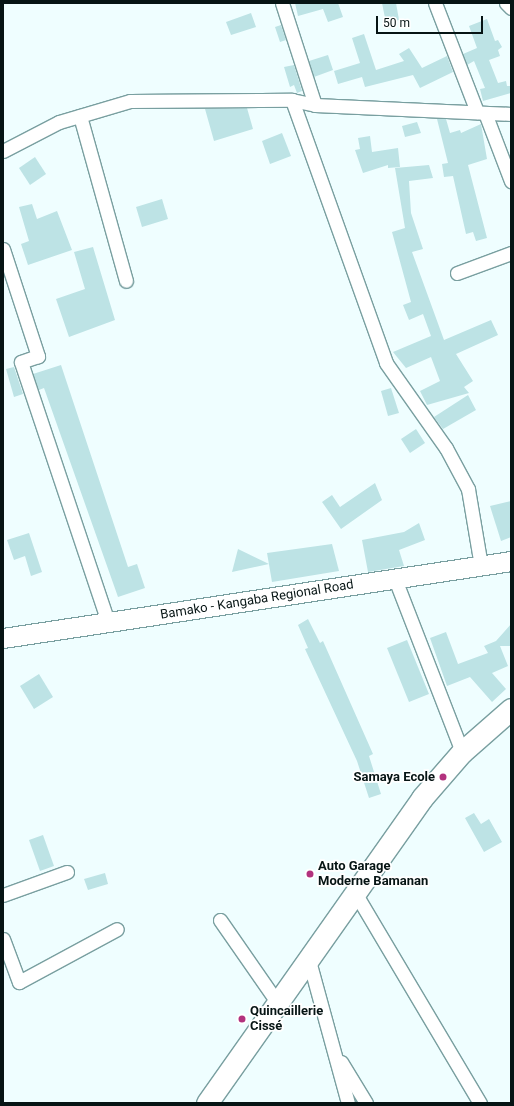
<!DOCTYPE html>
<meta charset="utf-8">
<style>
body{margin:0}
#map{position:relative;width:514px;height:1106px;overflow:hidden;background:#effeff;font-family:Roboto,sans-serif}
div>[style]{position:absolute}
.building>*{inset:0;background:#bde3e5}
.roads{filter:drop-shadow(1px 0 #799fa0) drop-shadow(-1px 0 #799fa0) drop-shadow(0 1px #799fa0) drop-shadow(0 -1px #799fa0)}
.street>*{height:13px;margin:-6.5px;padding:0 6.5px;transform-origin:6.5px;border-radius:6.5px;background:#fff}
.secondary>*{height:19px;margin:-9.5px;padding:0 9.5px;transform-origin:9.5px;border-radius:9.5px;background:#fff}
.primary>*{height:21px;margin:-10.5px;padding:0 10.5px;transform-origin:10.5px;border-radius:10.5px;background:#fff}
.dots>*{width:11px;height:11px;translate:-50% -50%;box-sizing:border-box;border:2px solid #fff;border-radius:50%}
span{translate:-50% -50%;white-space:nowrap;text-align:center;line-height:1.15;-webkit-text-stroke:3.5px #fff;paint-order:stroke}
.street-label{font-size:13px;color:#061414}
.poi-label{font-size:13px;color:#061414;font-weight:700}
.right{translate:-100% -50%;text-align:right}
.left{translate:0 -50%;text-align:left}
.frame{position:absolute;inset:0;border:4px solid #061414;pointer-events:none}
.scale{position:absolute;left:376px;top:16px;width:107px;height:18px;box-sizing:border-box;border:2px solid #061414;border-top:0;padding-left:5px;font-size:12px;line-height:14px;white-space:nowrap;color:#061414;-webkit-text-stroke:3px #fff;paint-order:stroke}
</style>
<div id="map">
<div class="building">
<i style="clip-path:polygon(295px 3px,338px 3px,343px 17px,328px 22px,323px 9px,298px 16px)"></i>
<i style="clip-path:polygon(382px 3px,396px 3px,399px 20px,386px 23px)"></i>
<i style="clip-path:polygon(251px 13px,256px 27px,231px 35px,226px 22px)"></i>
<i style="clip-path:polygon(487px 19px,495px 41px,498px 40px,502px 47px,498px 50px,500px 56px,489px 60px,498px 83px,506px 81px,507px 86px,511px 86px,511px 93px,483px 101px,480px 89px,485px 88px,474px 61px,467px 65px,463px 54px,477px 48px,469px 26px)"></i>
<i style="clip-path:polygon(281px 25px,286px 40px,280px 42px,275px 27px)"></i>
<i style="clip-path:polygon(364px 34px,376px 70px,404px 61px,399px 54px,409px 48px,422px 68px,447px 56px,453px 72px,420px 88px,413px 75px,365px 87px,362px 77px,338px 84px,334px 71px,360px 63px,352px 38px)"></i>
<i style="clip-path:polygon(328px 55px,333px 70px,314px 77px,309px 61px)"></i>
<i style="clip-path:polygon(294px 65px,302px 91px,297px 93px,294px 85px,290px 87px,284px 67px)"></i>
<i style="clip-path:polygon(247px 108px,253px 129px,214px 141px,205px 109px)"></i>
<i style="clip-path:polygon(437px 119px,446px 119px,450px 133px,460px 130px,461px 133px,481px 124px,487px 159px,468px 165px,487px 238px,476px 241px,473px 232px,466px 234px,453px 176px,444px 177px,442px 164px,448px 163px)"></i>
<i style="clip-path:polygon(417px 122px,421px 133px,405px 137px,402px 126px)"></i>
<i style="clip-path:polygon(282px 133px,291px 156px,270px 164px,262px 141px)"></i>
<i style="clip-path:polygon(370px 136px,372px 152px,398px 148px,400px 167px,388px 168px,388px 165px,363px 173px,355px 150px,360px 149px,358px 138px)"></i>
<i style="clip-path:polygon(35px 157px,46px 174px,30px 185px,19px 168px)"></i>
<i style="clip-path:polygon(429px 165px,433px 178px,409px 181px,411px 213px,423px 249px,412px 252px,444px 340px,491px 320px,498px 335px,456px 354px,473px 381px,464px 387px,469px 393px,427px 405px,420px 391px,440px 381px,431px 357px,406px 368px,393px 352px,431px 336px,423px 314px,409px 320px,403px 305px,411px 302px,392px 232px,405px 228px,395px 168px)"></i>
<i style="clip-path:polygon(162px 199px,168px 219px,142px 227px,136px 207px)"></i>
<i style="clip-path:polygon(32px 204px,37px 219px,57px 211px,72px 250px,28px 265px,21px 244px,29px 241px,19px 207px)"></i>
<i style="clip-path:polygon(93px 247px,115px 320px,69px 337px,56px 299px,85px 289px,74px 252px)"></i>
<i style="clip-path:polygon(61px 365px,128px 567px,137px 564px,145px 588px,118px 597px,44px 388px,39px 390px,33px 374px)"></i>
<i style="clip-path:polygon(14px 367px,23px 394px,14px 397px,6px 369px)"></i>
<i style="clip-path:polygon(391px 388px,399px 413px,388px 416px,381px 391px)"></i>
<i style="clip-path:polygon(468px 395px,476px 410px,443px 429px,434px 417px)"></i>
<i style="clip-path:polygon(416px 429px,425px 443px,410px 453px,401px 439px)"></i>
<i style="clip-path:polygon(375px 483px,382px 500px,341px 529px,322px 502px,332px 495px,340px 507px)"></i>
<i style="clip-path:polygon(511px 501px,511px 537px,501px 541px,490px 506px)"></i>
<i style="clip-path:polygon(419px 523px,425px 540px,399px 550px,404px 566px,368px 572px,362px 540px,404px 532px)"></i>
<i style="clip-path:polygon(29px 533px,42px 572px,31px 576px,25px 556px,14px 560px,7px 540px)"></i>
<i style="clip-path:polygon(332px 544px,339px 571px,272px 582px,267px 553px)"></i>
<i style="clip-path:polygon(238px 549px,269px 564px,232px 572px)"></i>
<i style="clip-path:polygon(308px 619px,320px 643px,323px 641px,373px 754px,369px 756px,381px 794px,369px 798px,357px 761px,305px 649px,308px 648px,298px 625px)"></i>
<i style="clip-path:polygon(511px 624px,511px 646px,500px 646px,508px 666px,492px 673px,506px 689px,492px 702px,470px 677px,447px 686px,430px 638px,446px 632px,458px 664px,488px 653px,484px 646px,496px 641px)"></i>
<i style="clip-path:polygon(407px 640px,429px 694px,409px 702px,387px 648px)"></i>
<i style="clip-path:polygon(39px 674px,53px 697px,34px 709px,20px 686px)"></i>
<i style="clip-path:polygon(474px 813px,481px 824px,489px 819px,502px 842px,484px 852px,465px 818px)"></i>
<i style="clip-path:polygon(43px 835px,54px 866px,40px 871px,29px 840px)"></i>
<i style="clip-path:polygon(105px 873px,108px 884px,88px 890px,84px 879px)"></i>
</div>
<div class="roads">
<div class="street">
<i style="left:282px;top:3px;width:107px;rotate:72.1deg"></i>
<i style="left:435px;top:3px;width:117px;rotate:68.9deg"></i>
<i style="left:506px;top:3px;width:7px;rotate:45deg"></i>
<i style="left:292px;top:100px;width:279px;rotate:70.3deg"></i>
<i style="left:386px;top:363px;width:104px;rotate:54.8deg"></i>
<i style="left:446px;top:448px;width:47px;rotate:61.8deg"></i>
<i style="left:468px;top:489px;width:78px;rotate:80.4deg"></i>
<i style="left:485px;top:113px;width:73px;rotate:69.1deg"></i>
<i style="left:80px;top:116px;width:171px;rotate:74.4deg"></i>
<i style="left:3px;top:151px;width:63px;rotate:-27.4deg"></i>
<i style="left:59px;top:122px;width:74px;rotate:-16.5deg"></i>
<i style="left:130px;top:101px;width:162px;rotate:-0.4deg"></i>
<i style="left:292px;top:100px;width:24px;rotate:12deg"></i>
<i style="left:315px;top:105px;width:196px;rotate:2.6deg"></i>
<i style="left:3px;top:249px;width:113px;rotate:71.9deg"></i>
<i style="left:38px;top:356px;width:18px;rotate:161deg"></i>
<i style="left:21px;top:362px;width:274px;rotate:71.5deg"></i>
<i style="left:457px;top:273px;width:58px;rotate:-20.3deg"></i>
<i style="left:395px;top:579px;width:186px;rotate:68.8deg"></i>
<i style="left:354px;top:891px;width:247px;rotate:59.3deg"></i>
<i style="left:3px;top:895px;width:68px;rotate:-19.8deg"></i>
<i style="left:220px;top:920px;width:100px;rotate:55.2deg"></i>
<i style="left:3px;top:939px;width:46px;rotate:69.6deg"></i>
<i style="left:19px;top:982px;width:111px;rotate:-28.4deg"></i>
<i style="left:308px;top:957px;width:151px;rotate:74.7deg"></i>
<i style="left:341px;top:1062px;width:48px;rotate:58.6deg"></i>
</div>
<div class="secondary">
<i style="left:3px;top:638px;width:514px;rotate:-8.62deg"></i>
</div>
<div class="primary">
<i style="left:207px;top:1103px;width:373px;rotate:-54.8deg"></i>
<i style="left:422px;top:798px;width:61px;rotate:-49deg"></i>
<i style="left:462px;top:752px;width:65px;rotate:-41.3deg"></i>
</div>
</div>
<div class="dots">
<i style="left:443px;top:777px;background:#b2327e"></i>
<i style="left:310px;top:874px;background:#b2327e"></i>
<i style="left:242px;top:1019px;background:#b2327e"></i>
</div>
<div class="street-label">
<span style="left:257px;top:600px;rotate:-9deg">Bamako - Kangaba Regional Road</span>
</div>
<div class="poi-label">
<span class="right" style="left:435px;top:777px">Samaya Ecole</span>
<span class="left" style="left:318px;top:874px">Auto Garage<br>Moderne Bamanan</span>
<span class="left" style="left:250px;top:1019px">Quincaillerie<br>Cissé</span>
</div>
<div class="frame"></div>
<div class="scale">50 m</div>
</div>
